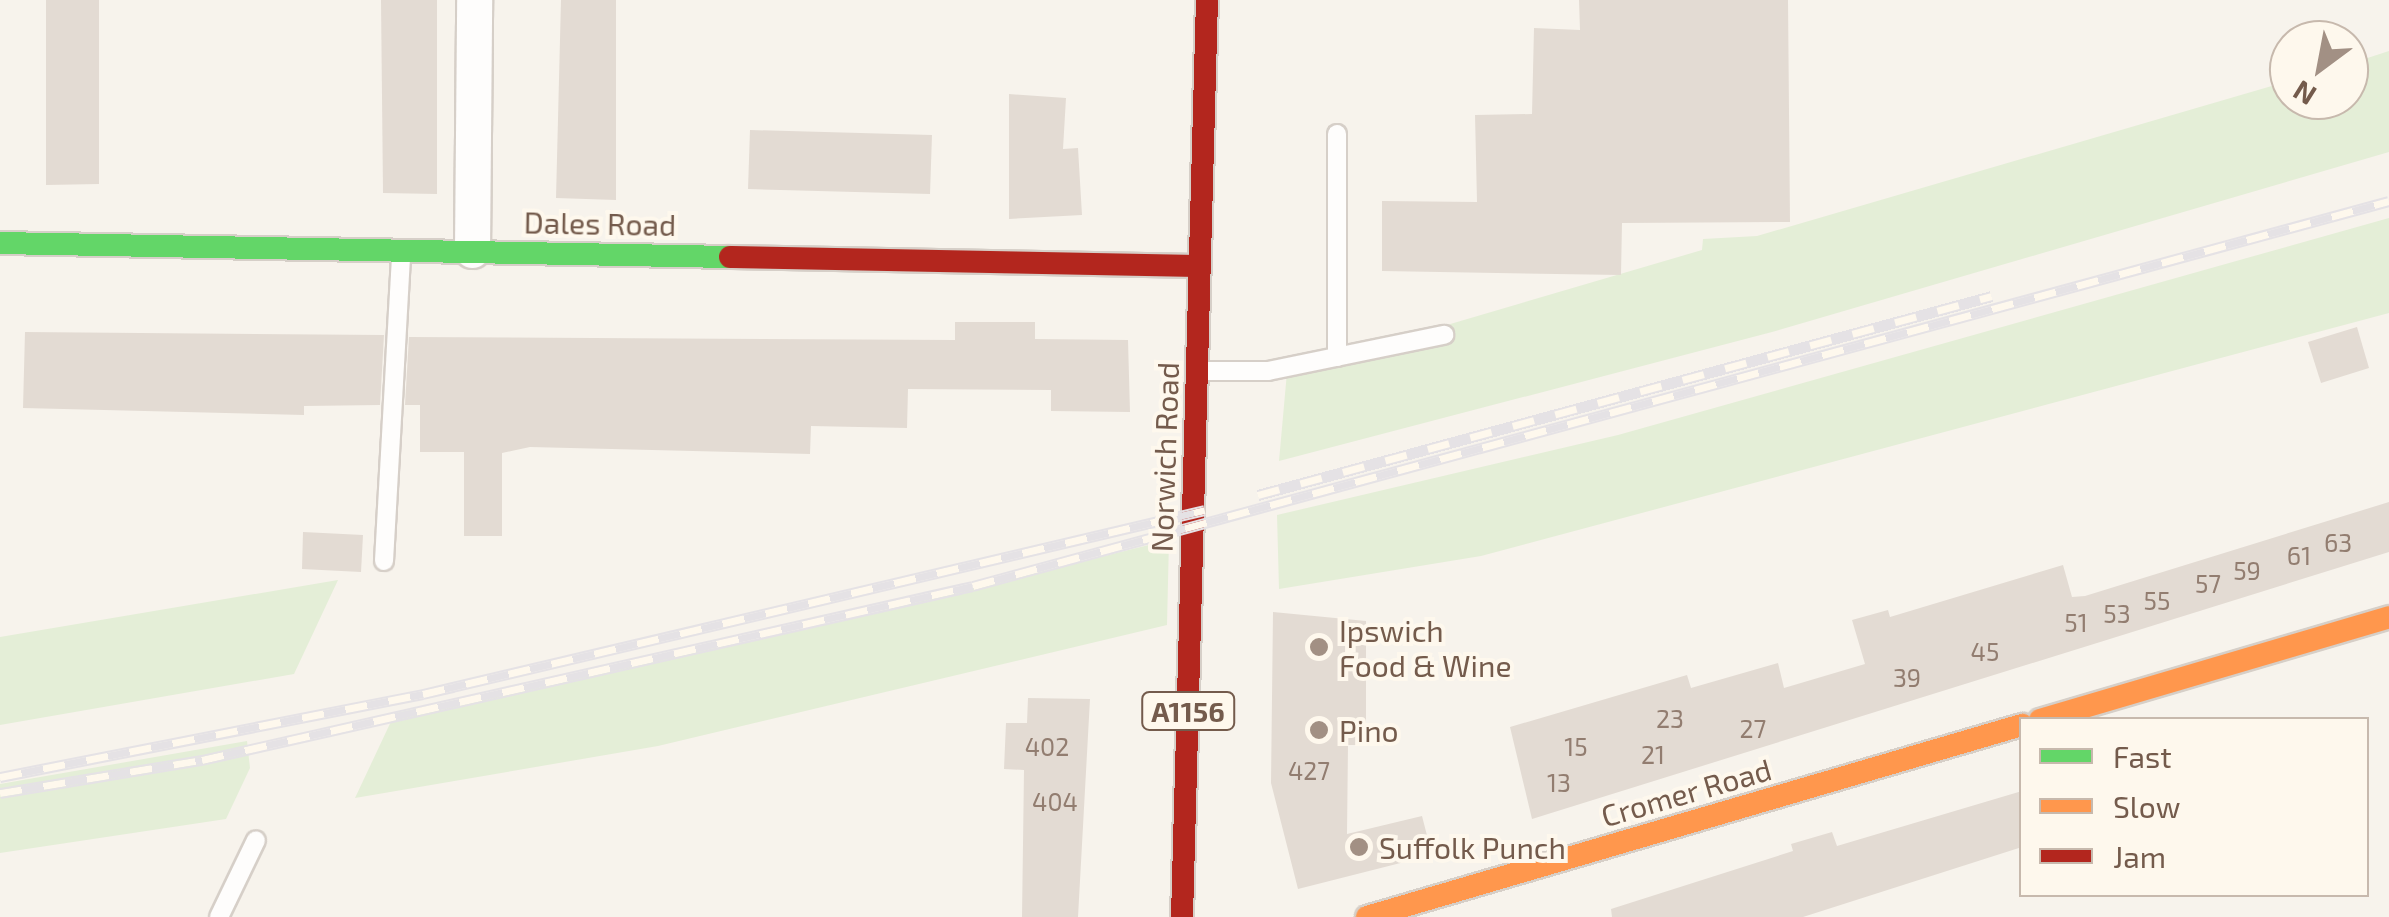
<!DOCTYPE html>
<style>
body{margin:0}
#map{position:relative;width:2389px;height:917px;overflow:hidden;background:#f7f3ec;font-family:"Exo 2",sans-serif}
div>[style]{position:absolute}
.green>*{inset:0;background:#e4eed7}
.building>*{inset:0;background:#e3dbd3}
.roads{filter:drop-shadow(2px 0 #d6cfc8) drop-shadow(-2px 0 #d6cfc8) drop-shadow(0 2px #d6cfc8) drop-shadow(0 -2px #d6cfc8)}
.lane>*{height:18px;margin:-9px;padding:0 9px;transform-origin:9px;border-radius:9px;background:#fefdfc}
.street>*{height:35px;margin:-17.5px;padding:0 17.5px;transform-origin:17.5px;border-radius:17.5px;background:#fefdfc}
.fast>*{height:22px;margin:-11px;padding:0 11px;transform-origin:11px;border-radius:11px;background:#63d668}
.slow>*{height:22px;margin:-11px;padding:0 11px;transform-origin:11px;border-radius:11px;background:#ff974d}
.jam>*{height:22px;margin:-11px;padding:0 11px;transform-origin:11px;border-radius:11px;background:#b3261e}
.rail>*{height:11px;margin-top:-5.5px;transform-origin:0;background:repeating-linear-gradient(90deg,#fef8ed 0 22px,#e5e2e5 0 44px);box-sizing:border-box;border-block:2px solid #e5e2e5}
.dots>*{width:28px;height:28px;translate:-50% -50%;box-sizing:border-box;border:5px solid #fef8ed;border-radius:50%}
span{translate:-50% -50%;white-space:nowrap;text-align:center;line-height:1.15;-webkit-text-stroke:8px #fef8ed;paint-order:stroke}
.number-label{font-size:25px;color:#927d70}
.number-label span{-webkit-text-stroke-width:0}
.shield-label span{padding:2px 8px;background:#fef8ed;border:2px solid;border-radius:8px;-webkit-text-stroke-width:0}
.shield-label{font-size:28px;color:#745b4c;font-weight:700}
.street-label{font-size:30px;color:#745b4c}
.poi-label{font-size:30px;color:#745b4c}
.left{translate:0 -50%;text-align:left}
.legend{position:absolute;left:2019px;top:717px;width:350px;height:180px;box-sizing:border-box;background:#fef8ed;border:2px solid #c7b9ad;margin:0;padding:12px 18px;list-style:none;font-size:30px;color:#745b4c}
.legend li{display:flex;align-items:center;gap:20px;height:50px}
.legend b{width:50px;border:2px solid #c7b9ad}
.north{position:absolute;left:2269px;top:20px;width:100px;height:100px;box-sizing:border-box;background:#fef8ed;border:2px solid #c7b9ad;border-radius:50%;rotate:212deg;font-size:28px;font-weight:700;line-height:40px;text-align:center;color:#745b4c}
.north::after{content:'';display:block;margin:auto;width:35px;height:45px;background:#a29084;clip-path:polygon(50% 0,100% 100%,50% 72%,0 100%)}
</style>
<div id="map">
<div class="green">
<i style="clip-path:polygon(2389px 51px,2389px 152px,1772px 332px,1279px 461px,1287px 372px,1702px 250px,1703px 239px,1757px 236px,2289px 81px,2289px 100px,2349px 100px,2349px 64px)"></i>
<i style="clip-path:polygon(2389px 218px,2389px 313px,1481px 556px,1279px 589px,1277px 515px,1618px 435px)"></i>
<i style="clip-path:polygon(1169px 540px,1167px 625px,658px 746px,355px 798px,395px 713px,808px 629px)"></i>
<i style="clip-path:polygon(338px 580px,294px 674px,0 725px,0 637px)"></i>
<i style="clip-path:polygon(247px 741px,250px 768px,226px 819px,0 853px,0 784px)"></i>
</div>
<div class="building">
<i style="clip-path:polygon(46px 0,99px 0,99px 184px,46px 185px)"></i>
<i style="clip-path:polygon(381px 0,437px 0,437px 194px,383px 193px)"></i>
<i style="clip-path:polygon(561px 0,616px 0,616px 200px,556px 198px)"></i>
<i style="clip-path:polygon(1579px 0,1788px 0,1790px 222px,1622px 223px,1621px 275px,1382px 271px,1382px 201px,1477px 202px,1475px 115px,1532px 114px,1534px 28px,1580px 30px)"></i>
<i style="clip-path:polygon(1009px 94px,1066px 98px,1063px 149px,1078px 148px,1082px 215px,1009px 219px)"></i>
<i style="clip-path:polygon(750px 130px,932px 135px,930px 194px,748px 189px)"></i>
<i style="clip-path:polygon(955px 322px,1035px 322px,1035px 339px,1128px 340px,1130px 412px,1051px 411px,1051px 390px,908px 389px,907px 428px,811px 426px,810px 454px,530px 447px,502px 453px,502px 536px,464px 536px,464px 452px,420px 452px,420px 405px,405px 405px,409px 337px,955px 340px)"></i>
<i style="clip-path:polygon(2357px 327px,2369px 368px,2321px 383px,2308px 342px)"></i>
<i style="clip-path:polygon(25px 332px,384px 335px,380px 405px,304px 406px,304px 415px,23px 408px)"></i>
<i style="clip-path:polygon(2389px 502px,2389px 552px,1532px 819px,1510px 727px,1687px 675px,1691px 688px,1778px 663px,1784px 688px,1865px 664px,1852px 620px,1888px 610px,1890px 617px,2063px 565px,2072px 597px,2085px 596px)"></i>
<i style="clip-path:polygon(303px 532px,363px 535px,361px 572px,302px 569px)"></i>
<i style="clip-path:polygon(1273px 612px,1366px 621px,1366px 745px,1348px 745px,1347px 834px,1422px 816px,1432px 855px,1298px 889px,1271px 783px)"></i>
<i style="clip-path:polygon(1028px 698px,1090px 699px,1078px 917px,1022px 917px,1024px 770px,1004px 769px,1006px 723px,1027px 723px)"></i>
<i style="clip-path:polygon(2022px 791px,2022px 847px,1803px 917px,1612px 917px,1611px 909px,1793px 851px,1791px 844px,1832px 832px,1837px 846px)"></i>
</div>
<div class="roads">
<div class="lane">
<i style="left:1337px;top:134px;width:223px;rotate:90deg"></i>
<i style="left:1203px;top:371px;width:65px"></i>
<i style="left:1268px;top:371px;width:180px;rotate:-11.6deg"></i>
<i style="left:384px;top:561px;width:308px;rotate:-86.8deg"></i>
<i style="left:219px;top:917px;width:85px;rotate:-64.3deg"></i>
</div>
<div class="street">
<i style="left:472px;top:250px;width:250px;rotate:-89.5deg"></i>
</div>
<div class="fast">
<i style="left:0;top:243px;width:730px;rotate:1.1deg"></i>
</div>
<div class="slow">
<i style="left:2040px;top:720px;width:364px;rotate:-16.4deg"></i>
<i style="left:1367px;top:917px;width:683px;rotate:-16.34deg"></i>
</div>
<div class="jam">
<i style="left:730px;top:257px;width:469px;rotate:1.1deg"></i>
<i style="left:1182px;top:917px;width:917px;rotate:-88.44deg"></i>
</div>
</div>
<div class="rail">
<i style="left:1258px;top:495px;width:760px;rotate:-15.17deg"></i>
<i style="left:0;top:777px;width:431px;rotate:-11.1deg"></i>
<i style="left:423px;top:694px;width:803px;rotate:-13.24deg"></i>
<i style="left:0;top:793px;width:205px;rotate:-9.3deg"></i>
<i style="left:202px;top:760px;width:790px;rotate:-12.72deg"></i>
<i style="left:973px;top:586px;width:1467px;rotate:-15.21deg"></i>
</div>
<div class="dots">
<i style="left:1319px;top:647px;background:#a29084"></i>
<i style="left:1319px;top:730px;background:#a29084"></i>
<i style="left:1359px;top:847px;background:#a29084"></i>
</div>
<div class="number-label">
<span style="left:2338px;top:542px">63</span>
<span style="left:2299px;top:555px">61</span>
<span style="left:2247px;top:570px">59</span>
<span style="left:2208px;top:583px">57</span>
<span style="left:2157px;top:600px">55</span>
<span style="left:2117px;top:613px">53</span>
<span style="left:2076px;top:622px">51</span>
<span style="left:1985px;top:651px">45</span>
<span style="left:1907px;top:677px">39</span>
<span style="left:1670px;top:718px">23</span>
<span style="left:1753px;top:728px">27</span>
<span style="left:1047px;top:746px">402</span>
<span style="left:1576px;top:746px">15</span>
<span style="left:1653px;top:754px">21</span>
<span style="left:1309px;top:770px">427</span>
<span style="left:1559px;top:782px">13</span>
<span style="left:1055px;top:801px">404</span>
</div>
<div class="shield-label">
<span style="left:1188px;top:711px">A1156</span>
</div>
<div class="street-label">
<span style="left:600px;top:223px;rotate:1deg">Dales Road</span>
<span style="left:1164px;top:457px;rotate:-88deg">Norwich Road</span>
<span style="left:1686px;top:792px;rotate:-16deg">Cromer Road</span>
</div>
<div class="poi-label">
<span class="left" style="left:1339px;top:647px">Ipswich<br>Food &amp; Wine</span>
<span class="left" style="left:1339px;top:730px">Pino</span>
<span class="left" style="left:1379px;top:847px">Suffolk Punch</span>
</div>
<ul class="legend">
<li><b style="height:12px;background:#63d668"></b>Fast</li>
<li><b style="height:12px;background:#ff974d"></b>Slow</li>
<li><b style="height:12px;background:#b3261e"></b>Jam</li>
</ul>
<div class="north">N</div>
</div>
